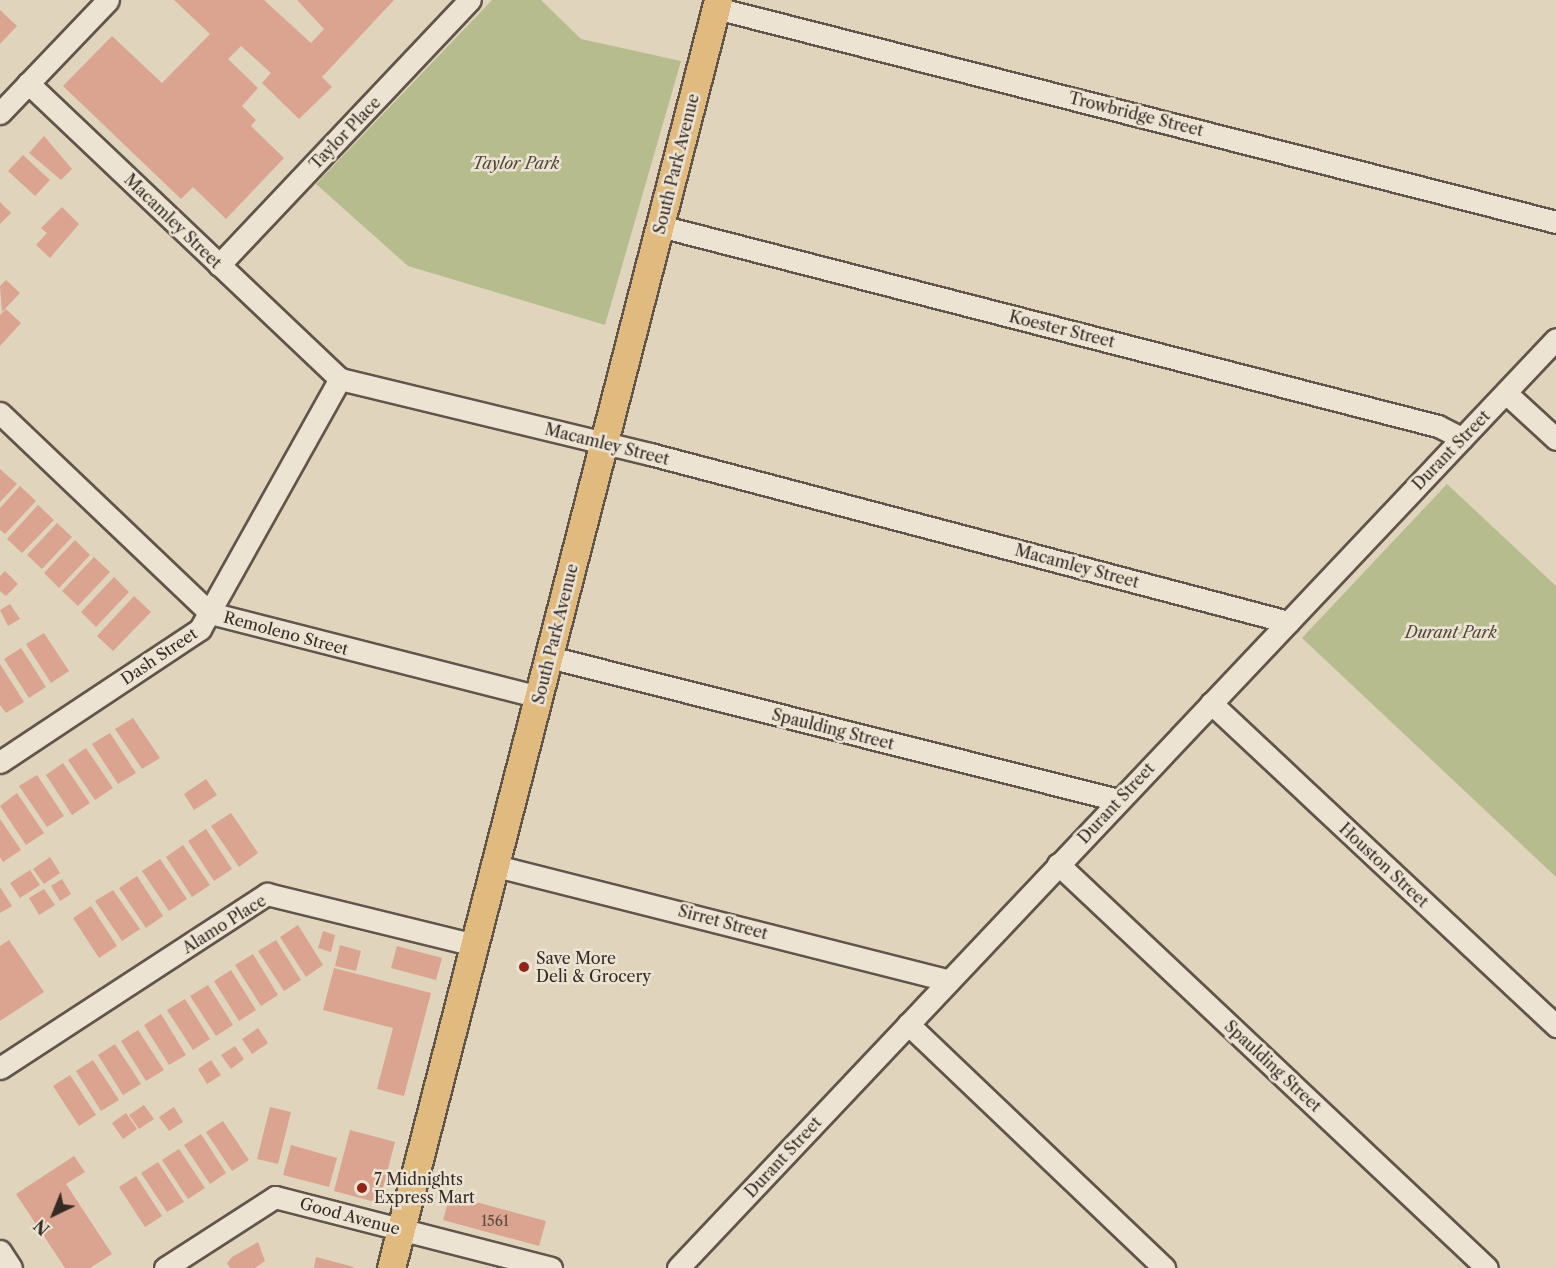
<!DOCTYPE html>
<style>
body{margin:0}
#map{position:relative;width:1556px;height:1268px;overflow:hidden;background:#e1d4bc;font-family:"Libre Caslon Text",serif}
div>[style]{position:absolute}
.green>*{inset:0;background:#b6bc8e}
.building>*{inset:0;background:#daa490}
.roads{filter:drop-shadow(2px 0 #61544a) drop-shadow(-2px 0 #61544a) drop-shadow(0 2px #61544a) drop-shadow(0 -2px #61544a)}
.minor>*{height:21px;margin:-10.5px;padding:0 10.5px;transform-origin:10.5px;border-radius:10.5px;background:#ece3d3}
.major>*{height:27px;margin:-13.5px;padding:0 13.5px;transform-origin:13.5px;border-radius:13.5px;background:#e0ba7e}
.dots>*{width:16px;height:16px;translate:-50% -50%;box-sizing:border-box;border:3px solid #ece3d3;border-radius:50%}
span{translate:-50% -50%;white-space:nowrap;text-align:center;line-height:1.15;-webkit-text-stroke:5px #ece3d3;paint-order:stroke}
.number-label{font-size:14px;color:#5f483f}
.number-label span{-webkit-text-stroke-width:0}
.street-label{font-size:16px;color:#362a24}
.park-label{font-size:16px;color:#504739;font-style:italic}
.poi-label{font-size:16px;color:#362a24}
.left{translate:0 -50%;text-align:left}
.north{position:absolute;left:24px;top:1184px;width:60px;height:60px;-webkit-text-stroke:4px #ece3d3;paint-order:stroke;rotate:223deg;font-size:16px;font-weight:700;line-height:24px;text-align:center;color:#362a24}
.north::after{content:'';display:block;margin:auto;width:21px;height:27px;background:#362a24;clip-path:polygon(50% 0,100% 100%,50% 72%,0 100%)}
</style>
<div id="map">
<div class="green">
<i style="clip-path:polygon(492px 0,541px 0,581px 39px,681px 61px,605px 325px,408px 266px,316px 184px)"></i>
<i style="clip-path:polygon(1447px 484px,1556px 586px,1556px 877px,1302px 638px)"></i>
</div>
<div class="building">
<i style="clip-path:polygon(174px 0,264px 0,311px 43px,324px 29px,297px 0,394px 0,322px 77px,332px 87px,299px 119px,262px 83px,271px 73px,241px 46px,228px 59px,258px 88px,242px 106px,256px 120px,251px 126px,284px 158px,226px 219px,193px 187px,181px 199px,63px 86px,112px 36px,162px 83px,210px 34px)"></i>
<i style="clip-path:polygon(0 10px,17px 26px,0 44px)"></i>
<i style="clip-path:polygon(44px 136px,72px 169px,61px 180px,29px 153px)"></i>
<i style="clip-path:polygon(23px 155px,50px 180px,35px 196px,8px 171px)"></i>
<i style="clip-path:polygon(0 202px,11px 213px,0 224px)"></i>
<i style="clip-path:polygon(62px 207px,79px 224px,50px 258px,36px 245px,47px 233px,41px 228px)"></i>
<i style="clip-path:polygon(6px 280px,20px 293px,2px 312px,0 286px)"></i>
<i style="clip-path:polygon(6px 309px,21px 323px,0 346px,0 315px)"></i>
<i style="clip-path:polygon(0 469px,17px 484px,0 502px)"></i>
<i style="clip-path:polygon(20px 486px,36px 501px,5px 534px,0 530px,0 508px)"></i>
<i style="clip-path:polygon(38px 505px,54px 520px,22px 553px,7px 539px)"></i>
<i style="clip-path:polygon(57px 523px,72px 537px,42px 569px,27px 555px)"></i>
<i style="clip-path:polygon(75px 540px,90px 555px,59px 588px,44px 573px)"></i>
<i style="clip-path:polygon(94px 557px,110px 572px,78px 606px,62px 591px)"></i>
<i style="clip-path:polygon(5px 571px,18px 584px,6px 596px,0 591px,0 576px)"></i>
<i style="clip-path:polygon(114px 577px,129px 592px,96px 627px,81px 612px)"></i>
<i style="clip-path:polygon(134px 596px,151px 612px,113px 651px,97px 636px)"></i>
<i style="clip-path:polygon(10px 604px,20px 619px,8px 626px,0 610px)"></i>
<i style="clip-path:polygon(44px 633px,69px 671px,51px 683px,26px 644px)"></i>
<i style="clip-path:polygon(21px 648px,46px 687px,29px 698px,4px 659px)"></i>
<i style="clip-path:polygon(0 664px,24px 702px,6px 713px,0 705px)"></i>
<i style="clip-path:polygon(133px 718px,160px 758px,142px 769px,115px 729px)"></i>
<i style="clip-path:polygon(110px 733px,136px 773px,118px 784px,92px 744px)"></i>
<i style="clip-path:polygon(86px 748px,113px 788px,95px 800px,68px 760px)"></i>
<i style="clip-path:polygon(63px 763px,90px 803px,72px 815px,46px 775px)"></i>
<i style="clip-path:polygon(37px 775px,64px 816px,47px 827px,19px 786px)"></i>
<i style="clip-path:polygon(206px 779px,217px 795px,194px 810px,184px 794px)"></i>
<i style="clip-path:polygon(17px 793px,44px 833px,26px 845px,0 806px)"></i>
<i style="clip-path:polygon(231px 813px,258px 853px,239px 867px,211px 826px)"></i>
<i style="clip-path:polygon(0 819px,21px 850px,3px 862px,0 857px)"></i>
<i style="clip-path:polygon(206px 829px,232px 869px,214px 881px,188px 841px)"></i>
<i style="clip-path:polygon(183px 845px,210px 885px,192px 897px,166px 857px)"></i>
<i style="clip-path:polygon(50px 857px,60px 873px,44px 884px,33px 869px)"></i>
<i style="clip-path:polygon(160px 859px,187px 899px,169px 911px,142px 871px)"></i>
<i style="clip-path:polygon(30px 870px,40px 885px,20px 898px,10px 883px)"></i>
<i style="clip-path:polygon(137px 876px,163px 916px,146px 928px,119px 888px)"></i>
<i style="clip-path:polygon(62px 879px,71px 894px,60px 901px,51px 886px)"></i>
<i style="clip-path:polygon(0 887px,12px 906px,0 913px)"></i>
<i style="clip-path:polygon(44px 889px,55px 905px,39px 915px,29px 898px)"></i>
<i style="clip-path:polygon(113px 890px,140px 929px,122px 941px,95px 901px)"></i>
<i style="clip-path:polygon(91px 906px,117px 946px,99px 958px,73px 918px)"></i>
<i style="clip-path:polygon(298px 925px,323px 965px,306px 977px,280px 937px)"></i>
<i style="clip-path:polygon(323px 931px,335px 935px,331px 952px,318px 948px)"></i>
<i style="clip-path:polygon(9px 940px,44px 992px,0 1021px,0 946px)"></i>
<i style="clip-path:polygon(276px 940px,301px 980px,284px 991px,258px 951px)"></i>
<i style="clip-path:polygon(340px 945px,361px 951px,356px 971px,335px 966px)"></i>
<i style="clip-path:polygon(397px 946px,442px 958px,436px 980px,391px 968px)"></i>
<i style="clip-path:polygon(253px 954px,278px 995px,261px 1006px,235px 965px)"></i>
<i style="clip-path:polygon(334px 968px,431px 993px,404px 1096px,377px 1089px,393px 1028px,323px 1010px)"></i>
<i style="clip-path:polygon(231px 970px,256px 1010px,239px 1021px,214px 981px)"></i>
<i style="clip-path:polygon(208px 985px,233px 1025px,216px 1036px,190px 996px)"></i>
<i style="clip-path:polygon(185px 999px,210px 1039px,193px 1050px,167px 1010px)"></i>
<i style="clip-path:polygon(161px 1014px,186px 1055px,169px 1065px,144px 1025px)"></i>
<i style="clip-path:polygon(258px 1028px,268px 1043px,252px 1054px,242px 1039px)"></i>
<i style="clip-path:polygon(138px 1030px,164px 1070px,146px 1081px,121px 1041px)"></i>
<i style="clip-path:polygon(115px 1044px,141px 1084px,123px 1095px,98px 1055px)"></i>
<i style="clip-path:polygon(235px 1046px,244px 1059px,231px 1069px,221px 1055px)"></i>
<i style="clip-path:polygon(93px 1060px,119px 1100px,101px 1111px,76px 1071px)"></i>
<i style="clip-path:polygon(211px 1060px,221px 1075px,207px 1084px,198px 1069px)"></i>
<i style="clip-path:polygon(70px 1075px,96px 1115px,79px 1126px,53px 1086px)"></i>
<i style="clip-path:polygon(144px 1105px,154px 1119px,139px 1129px,129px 1115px)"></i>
<i style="clip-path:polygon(174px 1107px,183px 1122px,169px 1131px,159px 1117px)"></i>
<i style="clip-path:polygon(270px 1107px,291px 1112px,278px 1164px,257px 1159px)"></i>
<i style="clip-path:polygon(126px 1113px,137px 1129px,123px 1139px,112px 1123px)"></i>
<i style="clip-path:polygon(223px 1121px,249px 1160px,232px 1171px,206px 1132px)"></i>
<i style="clip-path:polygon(350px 1130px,395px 1142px,379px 1203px,334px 1191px)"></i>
<i style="clip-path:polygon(201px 1134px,226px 1173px,210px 1184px,184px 1145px)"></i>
<i style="clip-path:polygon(291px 1145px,337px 1158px,329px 1187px,283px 1175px)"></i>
<i style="clip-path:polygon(179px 1149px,205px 1188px,188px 1199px,162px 1160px)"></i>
<i style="clip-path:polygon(74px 1156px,85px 1172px,66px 1184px,112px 1254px,90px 1268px,65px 1268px,16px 1194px)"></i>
<i style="clip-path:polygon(158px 1162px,184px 1202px,167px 1212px,141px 1173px)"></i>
<i style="clip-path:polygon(136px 1176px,162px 1216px,145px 1227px,119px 1187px)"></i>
<i style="clip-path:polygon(450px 1195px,546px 1221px,539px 1246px,443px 1220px)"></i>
<i style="clip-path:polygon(258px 1242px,265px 1261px,255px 1268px,230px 1268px,227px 1263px,232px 1257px)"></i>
<i style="clip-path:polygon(316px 1257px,354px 1267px,353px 1268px,314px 1268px)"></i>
</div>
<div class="roads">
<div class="minor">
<i style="left:716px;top:8px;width:867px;rotate:14.29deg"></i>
<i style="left:28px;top:83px;width:430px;rotate:43.5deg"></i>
<i style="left:340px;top:379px;width:319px;rotate:13.6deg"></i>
<i style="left:650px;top:454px;width:660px;rotate:14.75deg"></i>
<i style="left:0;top:113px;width:156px;rotate:-46.3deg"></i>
<i style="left:660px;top:226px;width:803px;rotate:14.42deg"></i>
<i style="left:1438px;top:426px;width:27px;rotate:27deg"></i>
<i style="left:219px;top:265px;width:365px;rotate:-46.6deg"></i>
<i style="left:1506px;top:393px;width:68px;rotate:42.6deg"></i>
<i style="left:0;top:413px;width:290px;rotate:43.6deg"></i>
<i style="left:210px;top:613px;width:340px;rotate:14.3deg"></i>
<i style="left:549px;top:657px;width:587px;rotate:14.11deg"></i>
<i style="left:1211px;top:703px;width:473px;rotate:43.1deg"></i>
<i style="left:0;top:762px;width:240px;rotate:-33.6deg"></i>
<i style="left:200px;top:629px;width:287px;rotate:-60.8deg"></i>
<i style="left:1058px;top:864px;width:589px;rotate:43.28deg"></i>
<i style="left:496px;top:866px;width:467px;rotate:14.2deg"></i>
<i style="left:908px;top:1024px;width:354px;rotate:43.6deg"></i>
<i style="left:0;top:1068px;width:319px;rotate:-33.1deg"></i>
<i style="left:267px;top:894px;width:214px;rotate:13.8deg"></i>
<i style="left:0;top:1251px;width:20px;rotate:57deg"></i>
<i style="left:165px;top:1268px;width:131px;rotate:-32.8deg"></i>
<i style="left:275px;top:1197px;width:285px;rotate:14.4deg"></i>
<i style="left:678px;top:1268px;width:1278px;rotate:-46.62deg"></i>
</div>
<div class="major">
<i style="left:391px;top:1268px;width:1309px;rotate:-75.54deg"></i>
</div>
</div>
<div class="dots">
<i style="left:524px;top:967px;background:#8f2418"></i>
<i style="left:362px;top:1188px;background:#8f2418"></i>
</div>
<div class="number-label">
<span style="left:495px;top:1221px">1561</span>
</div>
<div class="street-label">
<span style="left:1136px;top:114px;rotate:14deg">Trowbridge Street</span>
<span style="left:345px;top:133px;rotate:-46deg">Taylor Place</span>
<span style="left:676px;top:164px;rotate:-76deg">South Park Avenue</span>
<span style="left:173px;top:221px;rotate:44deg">Macamley Street</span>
<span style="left:1062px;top:329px;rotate:14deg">Koester Street</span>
<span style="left:607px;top:444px;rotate:14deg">Macamley Street</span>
<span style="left:1451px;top:450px;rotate:-46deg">Durant Street</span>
<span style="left:1077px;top:566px;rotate:15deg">Macamley Street</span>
<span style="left:286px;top:633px;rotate:15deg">Remoleno Street</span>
<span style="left:555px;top:634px;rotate:-76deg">South Park Avenue</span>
<span style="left:159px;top:656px;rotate:-34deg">Dash Street</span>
<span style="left:833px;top:729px;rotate:14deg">Spaulding Street</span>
<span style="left:1116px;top:803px;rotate:-47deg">Durant Street</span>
<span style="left:1384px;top:865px;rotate:43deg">Houston Street</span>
<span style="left:723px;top:922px;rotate:15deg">Sirret Street</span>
<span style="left:224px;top:924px;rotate:-32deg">Alamo Place</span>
<span style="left:1273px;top:1066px;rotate:43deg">Spaulding Street</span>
<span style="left:783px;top:1157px;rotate:-47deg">Durant Street</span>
<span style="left:350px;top:1216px;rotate:15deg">Good Avenue</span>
</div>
<div class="park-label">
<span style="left:516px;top:163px">Taylor Park</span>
<span style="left:1451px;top:632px">Durant Park</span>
</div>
<div class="poi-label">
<span class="left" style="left:536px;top:967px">Save More<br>Deli &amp; Grocery</span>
<span class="left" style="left:374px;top:1188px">7 Midnights<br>Express Mart</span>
</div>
<div class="north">N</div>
</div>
